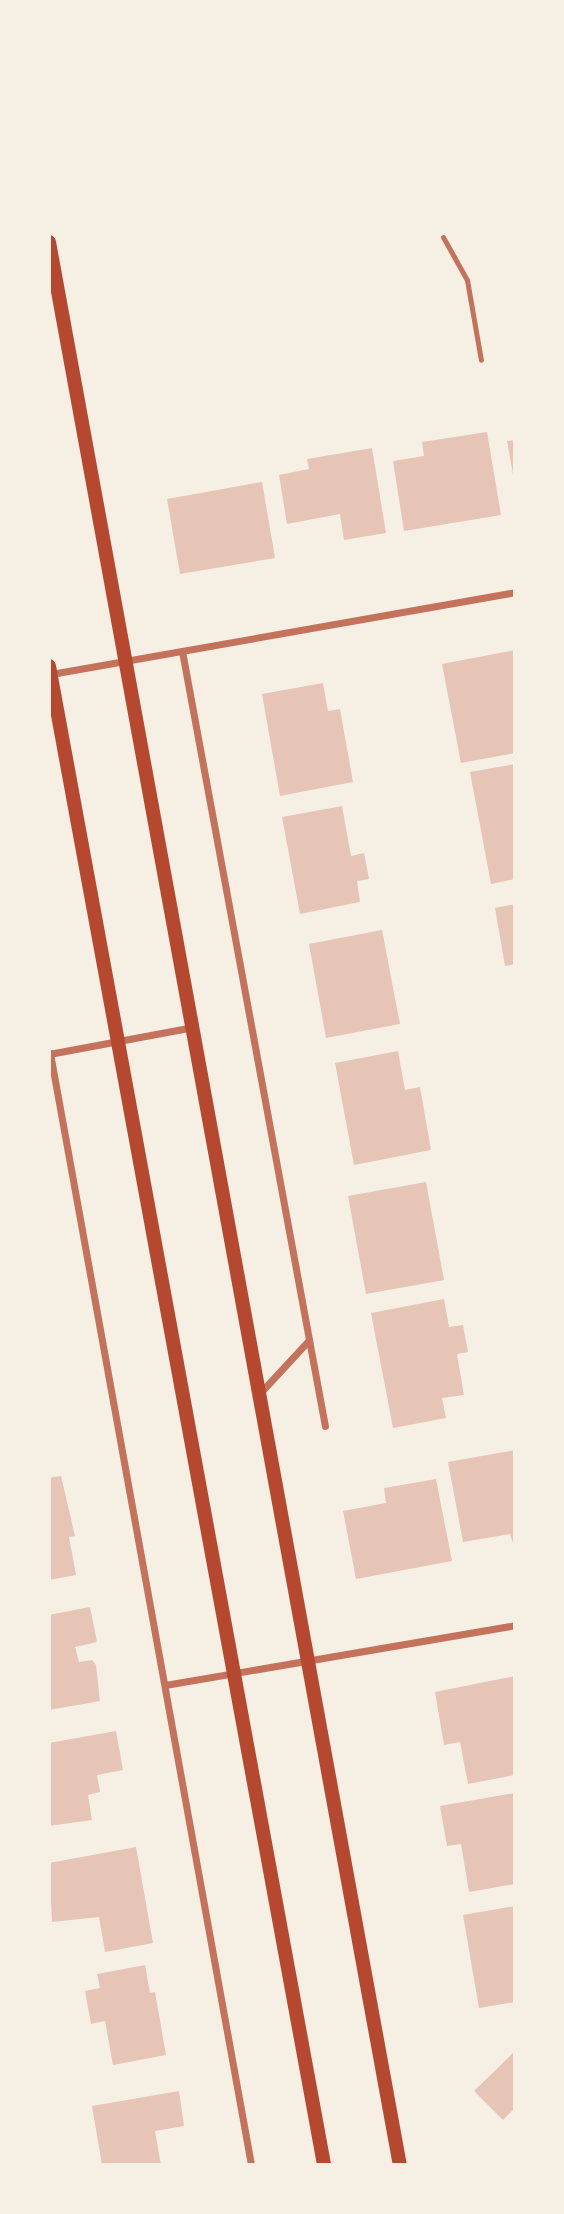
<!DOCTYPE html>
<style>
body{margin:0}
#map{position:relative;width:564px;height:2214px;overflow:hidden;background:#f6efe4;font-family:Manrope,sans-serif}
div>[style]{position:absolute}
.building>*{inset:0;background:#e6c5b7}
.service>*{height:5px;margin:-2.5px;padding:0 2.5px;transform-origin:2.5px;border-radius:2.5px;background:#c5725c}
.minor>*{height:7px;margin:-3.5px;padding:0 3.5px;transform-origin:3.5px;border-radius:3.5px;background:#c5725c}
.secondary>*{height:14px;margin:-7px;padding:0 7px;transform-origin:7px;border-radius:7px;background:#b5482f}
span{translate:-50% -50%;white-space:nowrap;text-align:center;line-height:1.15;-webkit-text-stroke:5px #f6efe4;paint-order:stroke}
.frame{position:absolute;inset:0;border:51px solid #f6efe4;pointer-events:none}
</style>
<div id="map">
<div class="building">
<i style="clip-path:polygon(487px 432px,501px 515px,404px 531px,393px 461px,424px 456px,422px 442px)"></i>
<i style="clip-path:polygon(515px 440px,515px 480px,514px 480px,507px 441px)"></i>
<i style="clip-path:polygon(372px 448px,386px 533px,344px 540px,340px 514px,287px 524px,279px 475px,309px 469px,307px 459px)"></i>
<i style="clip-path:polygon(262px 482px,275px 558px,180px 574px,167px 499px)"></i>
<i style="clip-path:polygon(515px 650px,515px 753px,461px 763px,442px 664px)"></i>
<i style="clip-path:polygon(323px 683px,328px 711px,340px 709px,353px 782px,280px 796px,262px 694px)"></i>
<i style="clip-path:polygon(515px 764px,515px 879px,491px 884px,470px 772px)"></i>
<i style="clip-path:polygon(342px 806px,351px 856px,364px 853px,369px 879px,357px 881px,360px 902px,300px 914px,282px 817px)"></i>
<i style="clip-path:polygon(515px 904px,515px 964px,505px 966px,495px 908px)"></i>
<i style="clip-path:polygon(382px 930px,400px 1024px,326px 1038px,309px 944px)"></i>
<i style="clip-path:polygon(398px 1051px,405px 1090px,420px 1087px,431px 1150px,354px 1165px,335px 1063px)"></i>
<i style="clip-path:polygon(426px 1182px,444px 1280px,366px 1294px,348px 1196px)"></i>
<i style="clip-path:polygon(444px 1299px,449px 1327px,463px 1325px,468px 1352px,457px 1354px,464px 1395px,442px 1398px,446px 1418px,393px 1428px,371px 1313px)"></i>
<i style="clip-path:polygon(515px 1450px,515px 1549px,510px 1534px,463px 1542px,448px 1462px)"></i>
<i style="clip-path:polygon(61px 1476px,75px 1536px,69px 1537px,76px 1575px,49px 1580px,49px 1478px)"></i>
<i style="clip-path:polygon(436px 1479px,452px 1561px,356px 1579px,343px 1511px,386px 1503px,384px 1488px)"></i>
<i style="clip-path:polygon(90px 1607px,97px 1642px,75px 1647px,79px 1662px,92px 1660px,96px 1665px,100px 1701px,49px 1710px,49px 1615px)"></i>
<i style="clip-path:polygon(515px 1676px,515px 1775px,468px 1784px,460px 1742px,444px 1745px,435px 1692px)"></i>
<i style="clip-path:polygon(116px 1731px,123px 1770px,97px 1775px,100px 1792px,88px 1795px,92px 1820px,49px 1826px,49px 1743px)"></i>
<i style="clip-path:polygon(515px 1793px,515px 1884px,469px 1892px,461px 1844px,447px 1846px,440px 1806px)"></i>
<i style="clip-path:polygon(136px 1847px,153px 1943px,105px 1952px,99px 1917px,52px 1922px,49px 1863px)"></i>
<i style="clip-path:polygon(515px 1906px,515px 2002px,479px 2008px,463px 1915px)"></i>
<i style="clip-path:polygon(145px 1965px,150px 1993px,155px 1992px,166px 2055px,113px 2065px,105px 2021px,91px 2024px,85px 1991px,100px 1988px,97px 1974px)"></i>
<i style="clip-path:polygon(515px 2051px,515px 2108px,503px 2120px,474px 2091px)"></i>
<i style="clip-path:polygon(179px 2091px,184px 2126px,155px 2131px,161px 2165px,102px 2165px,92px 2106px)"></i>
</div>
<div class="service">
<i style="left:443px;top:237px;width:49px;rotate:60.8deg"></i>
<i style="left:467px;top:280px;width:81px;rotate:80.1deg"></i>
</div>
<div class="minor">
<i style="left:182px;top:651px;width:788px;rotate:79.55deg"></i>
<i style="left:51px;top:674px;width:471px;rotate:-10deg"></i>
<i style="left:50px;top:1053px;width:1130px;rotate:79.75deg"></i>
<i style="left:49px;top:1054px;width:147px;rotate:-10.6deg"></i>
<i style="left:260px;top:1393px;width:72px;rotate:-47.2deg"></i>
<i style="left:165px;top:1685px;width:355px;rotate:-9.7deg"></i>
</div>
<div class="secondary">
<i style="left:49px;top:242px;width:1955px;rotate:79.66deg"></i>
<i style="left:49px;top:666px;width:1524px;rotate:79.6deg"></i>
</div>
<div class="frame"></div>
</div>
